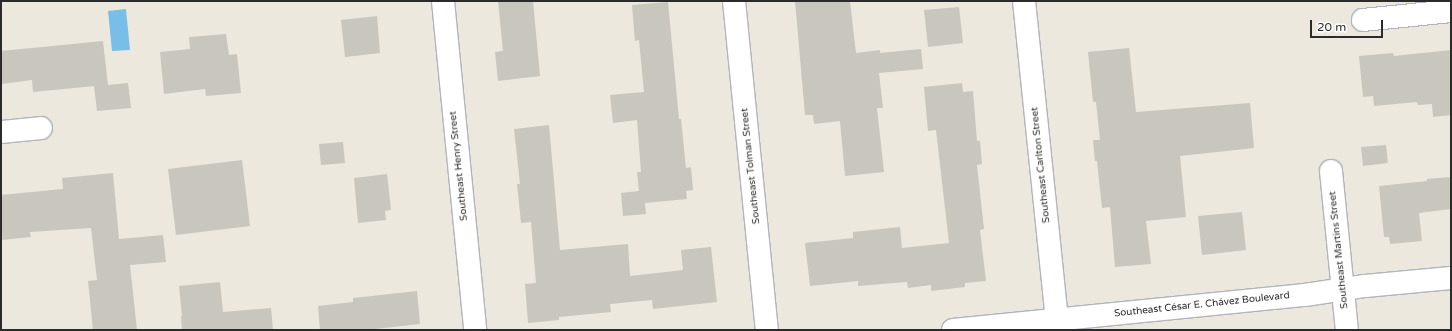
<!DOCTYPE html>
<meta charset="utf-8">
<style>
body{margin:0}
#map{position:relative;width:1452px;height:331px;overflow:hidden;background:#ece8de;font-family:"Varela Round",sans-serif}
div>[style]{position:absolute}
.water>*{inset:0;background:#77bfe8}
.building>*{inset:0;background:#c8c6bd}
.roads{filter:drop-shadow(1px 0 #b2b3be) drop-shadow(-1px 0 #b2b3be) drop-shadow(0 1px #b2b3be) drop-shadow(0 -1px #b2b3be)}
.minor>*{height:22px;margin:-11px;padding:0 11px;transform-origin:11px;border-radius:11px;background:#fff}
span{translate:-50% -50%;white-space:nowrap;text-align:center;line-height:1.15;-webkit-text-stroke:3px #fff;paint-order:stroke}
.street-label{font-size:10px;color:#2b2b2b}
.frame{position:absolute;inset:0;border:2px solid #2b2b2b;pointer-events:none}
.scale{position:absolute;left:1310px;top:20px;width:73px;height:18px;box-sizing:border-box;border:2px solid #2b2b2b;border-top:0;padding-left:5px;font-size:12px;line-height:14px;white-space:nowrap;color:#2b2b2b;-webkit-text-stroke:3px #fff;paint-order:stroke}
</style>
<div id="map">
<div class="water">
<i style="clip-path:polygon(126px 9px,130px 50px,112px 51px,108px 11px)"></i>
</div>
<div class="building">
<i style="clip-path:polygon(498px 1px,533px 1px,540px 76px,498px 81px,495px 52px,503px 51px)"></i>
<i style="clip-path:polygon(795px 1px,850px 1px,856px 53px,880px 50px,880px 53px,921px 49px,923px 69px,879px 73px,883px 108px,877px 108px,884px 172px,845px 176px,840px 121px,814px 124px,813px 115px,805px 115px)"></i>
<i style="clip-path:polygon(668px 2px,679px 119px,681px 119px,686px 168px,691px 167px,693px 190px,686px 191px,687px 199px,645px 203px,646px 214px,623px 216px,621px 193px,639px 191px,637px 172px,641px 172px,637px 120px,613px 123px,610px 95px,644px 92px,639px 40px,635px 41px,632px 5px)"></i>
<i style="clip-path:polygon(959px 7px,963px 43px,928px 47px,924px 10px)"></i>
<i style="clip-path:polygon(377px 16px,380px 53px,345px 57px,341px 20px)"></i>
<i style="clip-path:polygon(226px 34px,229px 55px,237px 54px,241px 93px,206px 96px,205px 89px,164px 94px,160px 52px,190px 49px,189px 37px)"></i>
<i style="clip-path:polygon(103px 41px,108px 85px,128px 83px,131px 108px,97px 111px,94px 86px,33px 92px,32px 80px,1px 84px,1px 51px)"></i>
<i style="clip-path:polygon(1129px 48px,1136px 112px,1250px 103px,1254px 148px,1180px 156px,1186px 217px,1146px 221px,1151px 264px,1115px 267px,1110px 207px,1102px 208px,1097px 161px,1095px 161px,1093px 140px,1100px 140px,1096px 102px,1093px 102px,1088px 52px)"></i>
<i style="clip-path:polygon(1451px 50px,1451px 115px,1433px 117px,1432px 104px,1418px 105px,1417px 102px,1374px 106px,1373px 96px,1363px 97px,1359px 56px,1393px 53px,1394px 56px)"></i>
<i style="clip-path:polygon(962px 83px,963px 92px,973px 91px,977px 141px,980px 141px,982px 164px,977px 165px,984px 229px,980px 230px,986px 281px,965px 283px,965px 287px,931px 291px,931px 285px,908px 288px,907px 282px,858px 286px,858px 281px,810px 286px,805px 243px,853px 238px,853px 232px,900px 227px,902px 248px,949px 243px,936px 130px,928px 131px,924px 87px)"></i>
<i style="clip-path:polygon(549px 125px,560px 250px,628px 244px,630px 276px,683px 270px,681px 250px,711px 247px,717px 302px,653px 309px,652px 300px,610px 304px,611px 312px,559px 317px,559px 320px,528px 323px,525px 284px,536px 283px,531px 222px,521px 223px,517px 184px,520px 184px,514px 129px)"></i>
<i style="clip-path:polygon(343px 142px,345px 163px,321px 165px,319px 144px)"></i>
<i style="clip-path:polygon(1386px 145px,1388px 163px,1363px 166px,1361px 147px)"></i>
<i style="clip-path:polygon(242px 160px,250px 226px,176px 235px,168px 169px)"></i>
<i style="clip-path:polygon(113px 173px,119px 239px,163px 235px,166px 262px,130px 265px,137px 330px,93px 330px,88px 281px,97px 280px,91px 228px,30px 232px,31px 237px,1px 240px,1px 195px,63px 189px,62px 178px)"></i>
<i style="clip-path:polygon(387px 174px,391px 210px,385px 211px,386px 220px,358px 223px,354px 178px)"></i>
<i style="clip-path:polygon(1451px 177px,1451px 209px,1419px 213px,1422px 241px,1390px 244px,1389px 237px,1384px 237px,1379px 186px,1427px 181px,1427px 179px)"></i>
<i style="clip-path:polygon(1242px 212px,1246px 250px,1202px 255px,1198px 216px)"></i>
<i style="clip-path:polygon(220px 282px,223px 312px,271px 308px,273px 330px,182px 330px,181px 316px,182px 316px,179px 286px)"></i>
<i style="clip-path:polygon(417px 291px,420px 324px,366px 330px,320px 330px,318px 306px,353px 302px,353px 298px)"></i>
</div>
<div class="roads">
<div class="minor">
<i style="left:443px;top:1px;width:331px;rotate:84.4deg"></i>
<i style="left:734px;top:1px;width:331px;rotate:84.3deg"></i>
<i style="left:1024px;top:1px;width:331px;rotate:84.1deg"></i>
<i style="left:1363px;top:20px;width:88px;rotate:-5.8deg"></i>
<i style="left:1px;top:132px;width:40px;rotate:-5.7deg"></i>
<i style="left:1331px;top:171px;width:160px;rotate:84.3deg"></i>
<i style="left:953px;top:330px;width:354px;rotate:-5.7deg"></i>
<i style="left:1305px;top:295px;width:61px;rotate:-8.5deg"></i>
<i style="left:1365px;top:286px;width:86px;rotate:-5.3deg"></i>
</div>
</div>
<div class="street-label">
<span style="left:1041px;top:165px;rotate:-96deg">Southeast Carlton Street</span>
<span style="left:459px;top:166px;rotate:-96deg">Southeast Henry Street</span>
<span style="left:751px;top:166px;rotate:-96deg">Southeast Tolman Street</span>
<span style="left:1339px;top:250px;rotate:-96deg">Southeast Martins Street</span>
<span style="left:1202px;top:305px;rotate:-6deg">Southeast César E. Chávez Boulevard</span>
</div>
<div class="frame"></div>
<div class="scale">20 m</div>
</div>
